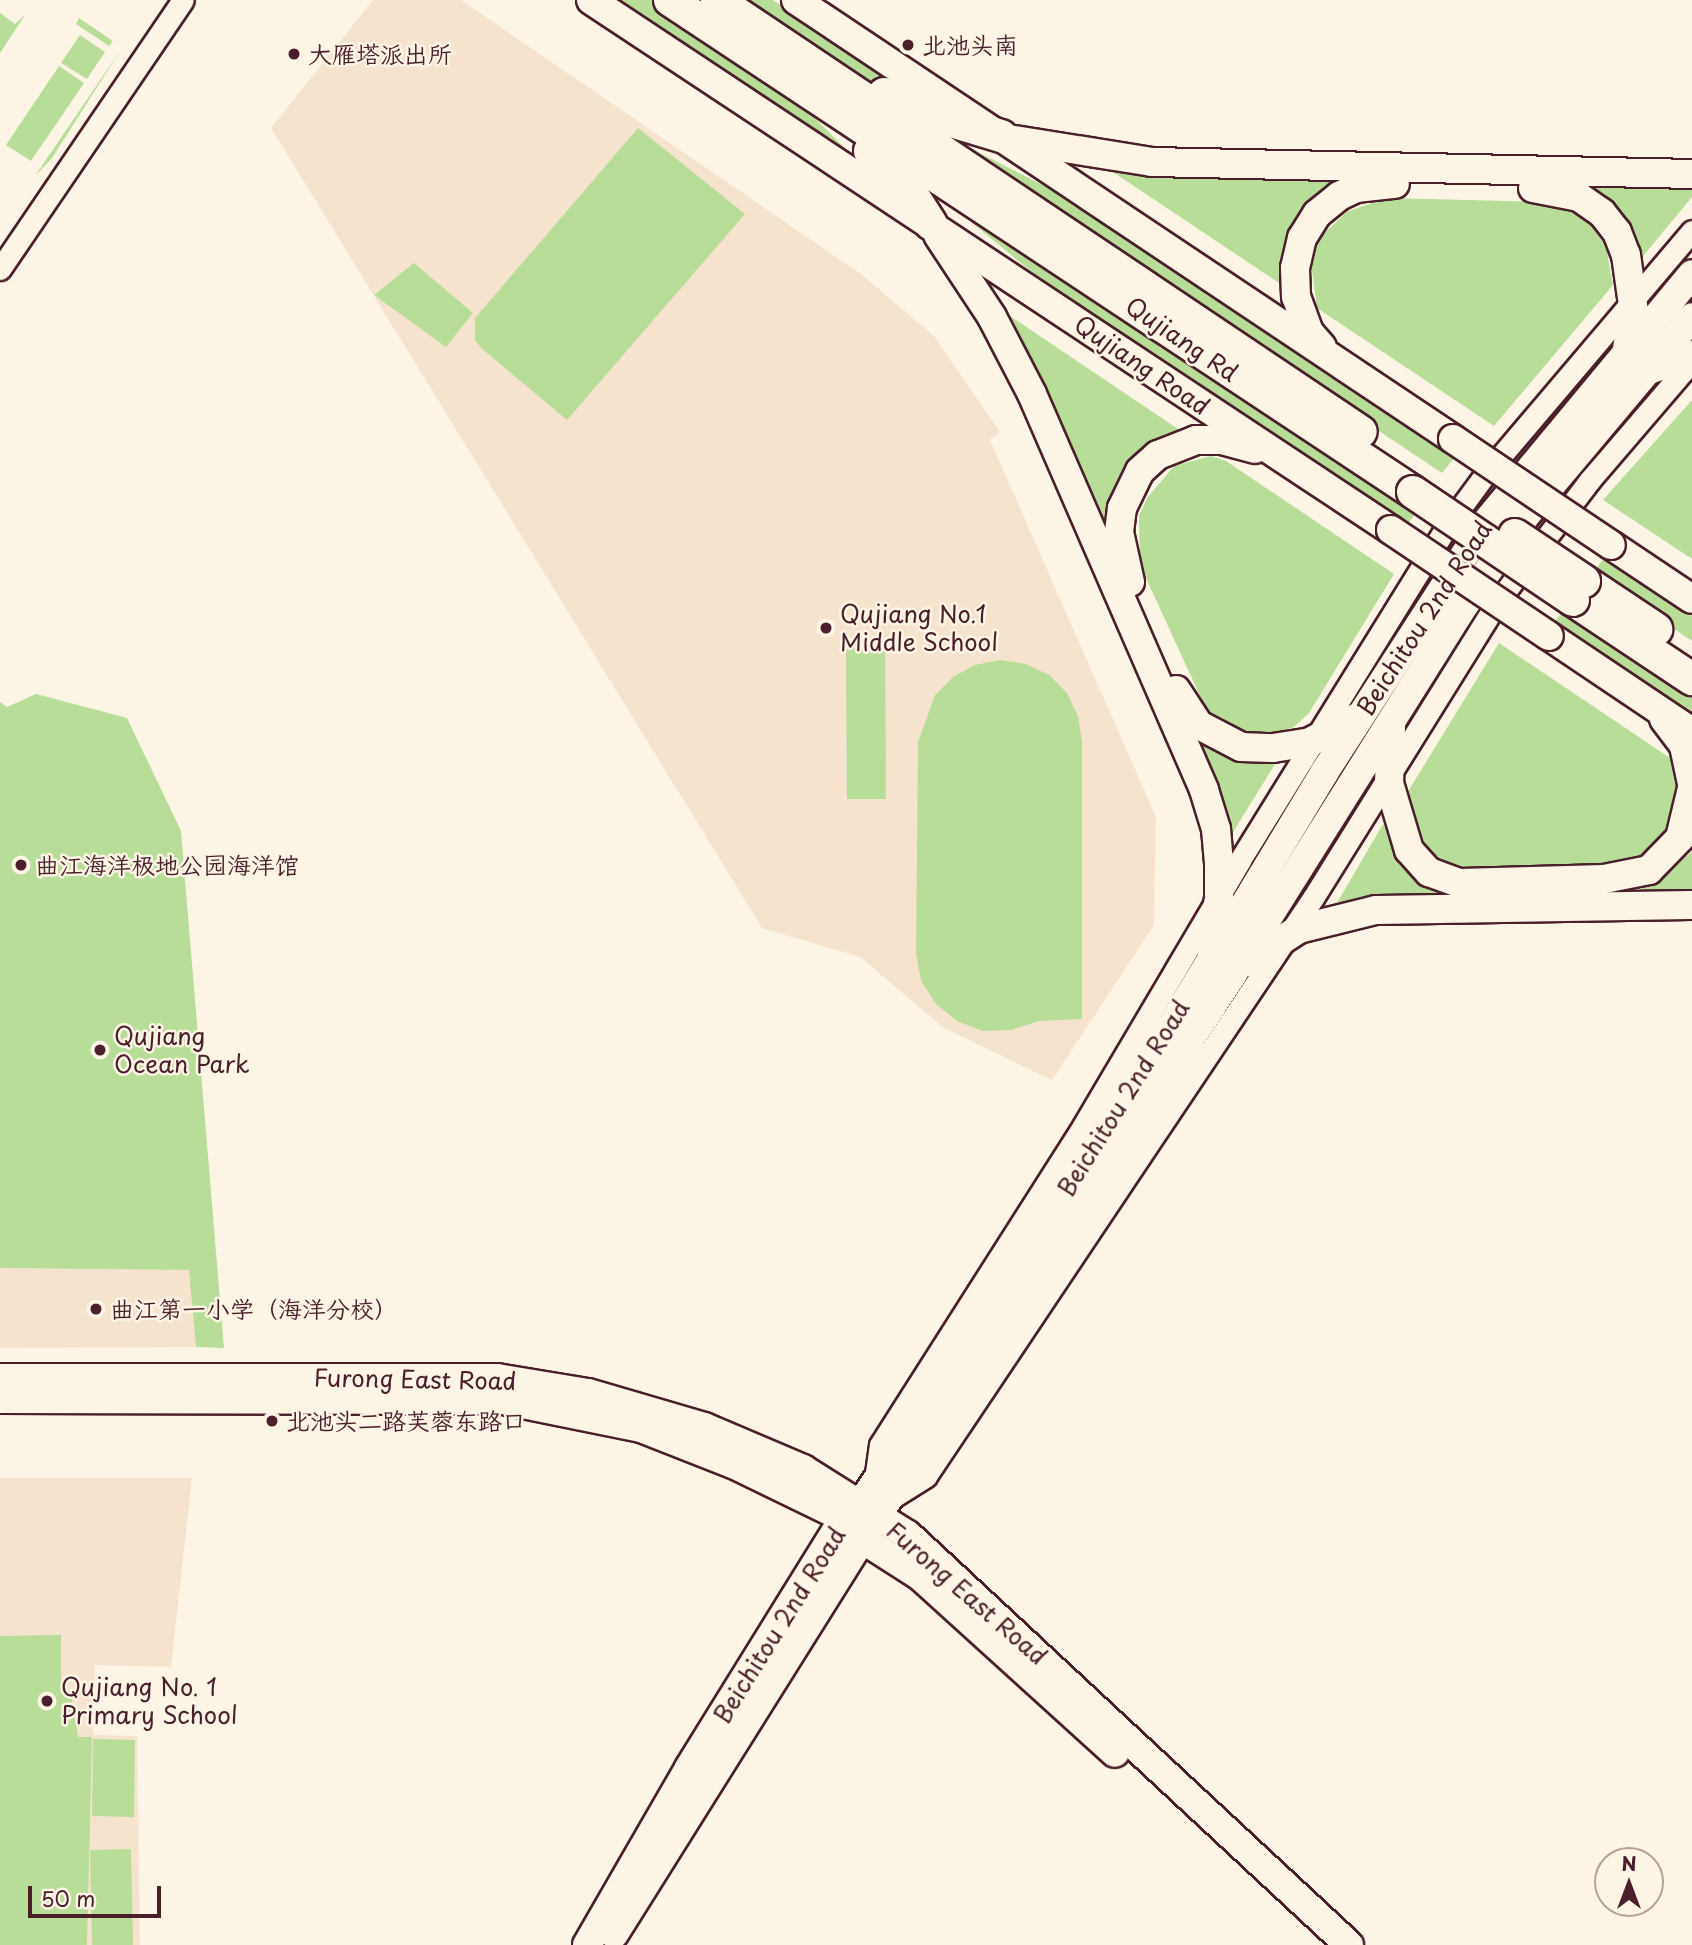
<!DOCTYPE html>
<meta charset="utf-8">
<style>
body{margin:0}
#map{position:relative;width:1692px;height:1945px;overflow:hidden;background:#fcf5e5;font-family:"Playpen Sans","LXGW WenKai TC",sans-serif}
div>[style]{position:absolute}
.built>*{inset:0;background:#f6e3ce}
.green>*{inset:0;background:#b7dd98}
.roads{filter:drop-shadow(2px 0 #4a1f2b) drop-shadow(-2px 0 #4a1f2b) drop-shadow(0 2px #4a1f2b) drop-shadow(0 -2px #4a1f2b)}
.minor>*{height:21px;margin:-10.5px;padding:0 10.5px;transform-origin:10.5px;border-radius:10.5px;background:#fcf5e5}
.major>*{height:28px;margin:-14px;padding:0 14px;transform-origin:14px;border-radius:14px;background:#fcf5e5}
.highway>*{height:32px;margin:-16px;padding:0 16px;transform-origin:16px;border-radius:16px;background:#fcf5e5}
.bridges{filter:drop-shadow(2px 0 #4a1f2b) drop-shadow(-2px 0 #4a1f2b) drop-shadow(0 2px #4a1f2b) drop-shadow(0 -2px #4a1f2b)}
.major-bridge>*{height:28px;margin:-14px;padding:0 14px;transform-origin:14px;border-radius:14px;background:#fcf5e5}
.highway-bridge>*{height:32px;margin:-16px;padding:0 16px;transform-origin:16px;border-radius:16px;background:#fcf5e5}
.dots>*{width:19px;height:19px;translate:-50% -50%;box-sizing:border-box;border:4px solid #fcf5e5;border-radius:50%}
span{translate:-50% -50%;white-space:nowrap;text-align:center;line-height:1.15;-webkit-text-stroke:5px #fcf5e5;paint-order:stroke}
.poi-label{font-size:24px;color:#4a1f2b}
.left{translate:0 -50%;text-align:left}
.street-label{font-size:24px;color:#4a1f2b}
.north{position:absolute;left:1594px;top:1847px;width:70px;height:70px;box-sizing:border-box;background:#fcf5e5;border:2px solid #b59f9b;border-radius:50%;rotate:0deg;font-size:19px;font-weight:700;line-height:28px;text-align:center;color:#4a1f2b}
.north::after{content:'';display:block;margin:auto;width:24px;height:32px;background:#4a1f2b;clip-path:polygon(50% 0,100% 100%,50% 72%,0 100%)}
.scale{position:absolute;left:28px;top:1886px;width:133px;height:32px;box-sizing:border-box;border:4px solid #4a1f2b;border-top:0;padding-left:9px;font-size:21px;line-height:24px;white-space:nowrap;color:#4a1f2b;-webkit-text-stroke:5px #fcf5e5;paint-order:stroke}
</style>
<div id="map">
<div class="built">
<i style="clip-path:polygon(373px 0,461px 0,861px 274px,934px 336px,1000px 432px,990px 440px,1156px 817px,1154px 925px,1052px 1080px,944px 1028px,860px 957px,762px 928px,271px 128px)"></i>
<i style="clip-path:polygon(0 1268px,190px 1270px,196px 1347px,0 1348px)"></i>
<i style="clip-path:polygon(0 1478px,192px 1478px,171px 1667px,95px 1665px,93px 1735px,137px 1736px,140px 1945px,0 1945px)"></i>
</div>
<div class="green">
<i style="clip-path:polygon(609px 0,652px 0,783px 87px,855px 158px)"></i>
<i style="clip-path:polygon(739px 0,773px 0,897px 82px,892px 92px,847px 70px)"></i>
<i style="clip-path:polygon(0 13px,15px 24px,25px 15px,0 53px)"></i>
<i style="clip-path:polygon(79px 18px,113px 41px,109px 46px,76px 24px)"></i>
<i style="clip-path:polygon(80px 35px,105px 52px,87px 79px,61px 63px)"></i>
<i style="clip-path:polygon(122px 48px,52px 158px,35px 176px)"></i>
<i style="clip-path:polygon(59px 66px,84px 83px,31px 161px,6px 145px)"></i>
<i style="clip-path:polygon(638px 128px,745px 214px,567px 420px,481px 348px,475px 340px,475px 318px)"></i>
<i style="clip-path:polygon(958px 142px,1066px 197px,1455px 457px,1442px 473px,954px 148px)"></i>
<i style="clip-path:polygon(1101px 164px,1356px 175px,1344px 185px,1285px 287px)"></i>
<i style="clip-path:polygon(1692px 180px,1692px 197px,1639px 261px,1562px 184px)"></i>
<i style="clip-path:polygon(926px 185px,1419px 509px,1407px 525px,1055px 291px)"></i>
<i style="clip-path:polygon(1388px 198px,1550px 202px,1587px 220px,1606px 246px,1613px 285px,1494px 426px,1317px 308px,1311px 263px,1321px 236px,1348px 211px)"></i>
<i style="clip-path:polygon(414px 263px,473px 313px,446px 347px,374px 295px)"></i>
<i style="clip-path:polygon(998px 308px,1184px 433px,1169px 440px,1111px 555px)"></i>
<i style="clip-path:polygon(1692px 400px,1692px 559px,1603px 500px)"></i>
<i style="clip-path:polygon(1211px 456px,1226px 461px,1394px 574px,1309px 713px,1294px 727px,1277px 732px,1246px 732px,1206px 709px,1140px 565px,1139px 516px,1147px 498px,1174px 466px)"></i>
<i style="clip-path:polygon(1604px 558px,1692px 616px,1692px 641px,1592px 574px)"></i>
<i style="clip-path:polygon(1565px 608px,1692px 693px,1692px 717px,1553px 624px)"></i>
<i style="clip-path:polygon(1499px 643px,1682px 766px,1683px 807px,1648px 861px,1486px 878px,1443px 866px,1423px 845px,1404px 798px)"></i>
<i style="clip-path:polygon(846px 646px,885px 646px,886px 799px,847px 799px)"></i>
<i style="clip-path:polygon(1000px 660px,1026px 664px,1049px 675px,1067px 693px,1078px 716px,1082px 741px,1082px 1019px,1039px 1021px,1011px 1030px,983px 1031px,957px 1021px,936px 1004px,921px 981px,916px 953px,918px 742px,935px 695px,953px 677px,975px 665px)"></i>
<i style="clip-path:polygon(36px 694px,127px 718px,181px 831px,224px 1348px,196px 1347px,189px 1270px,0 1268px,0 702px,7px 707px)"></i>
<i style="clip-path:polygon(1183px 718px,1280px 756px,1230px 837px)"></i>
<i style="clip-path:polygon(1383px 824px,1390px 834px,1466px 899px,1334px 908px)"></i>
<i style="clip-path:polygon(1692px 851px,1692px 897px,1626px 897px,1665px 877px)"></i>
<i style="clip-path:polygon(61px 1635px,61px 1683px,72px 1700px,78px 1737px,92px 1737px,87px 1945px,0 1945px,0 1636px)"></i>
<i style="clip-path:polygon(93px 1739px,135px 1740px,134px 1817px,92px 1816px)"></i>
<i style="clip-path:polygon(131px 1849px,133px 1945px,92px 1945px,90px 1850px)"></i>
</div>
<div class="roads">
<div class="minor">
<i style="left:0;top:269px;width:325px;rotate:-55.8deg"></i>
<i style="left:875px;top:1480px;width:35px;rotate:-82deg"></i>
<i style="left:880px;top:1445px;width:378px;rotate:-57.5deg"></i>
<i style="left:1083px;top:1126px;width:309px;rotate:-59.4deg"></i>
<i style="left:1240px;top:860px;width:389px;rotate:-58.2deg"></i>
<i style="left:1445px;top:529px;width:66px;rotate:-53.7deg"></i>
<i style="left:1484px;top:476px;width:321px;rotate:-49.7deg"></i>
<i style="left:893px;top:1497px;width:39px;rotate:-32deg"></i>
<i style="left:926px;top:1476px;width:696px;rotate:-56.2deg"></i>
<i style="left:1313px;top:898px;width:350px;rotate:-58.1deg"></i>
<i style="left:1498px;top:601px;width:151px;rotate:-52.8deg"></i>
<i style="left:1589px;top:481px;width:158px;rotate:-49.4deg"></i>
</div>
<div class="major">
<i style="left:591px;top:0;width:960px;rotate:33.52deg"></i>
<i style="left:796px;top:0;width:790px;rotate:33.75deg"></i>
<i style="left:1015px;top:140px;width:139px;rotate:9.1deg"></i>
<i style="left:1152px;top:162px;width:540px;rotate:1.27deg"></i>
<i style="left:1533px;top:188px;width:47px;rotate:11.1deg"></i>
<i style="left:1579px;top:197px;width:28px;rotate:35deg"></i>
<i style="left:1602px;top:213px;width:24px;rotate:52deg"></i>
<i style="left:1617px;top:232px;width:25px;rotate:69deg"></i>
<i style="left:1626px;top:255px;width:58px;rotate:82deg"></i>
<i style="left:1634px;top:312px;width:36px;rotate:101deg"></i>
<i style="left:938px;top:235px;width:98px;rotate:56.6deg"></i>
<i style="left:992px;top:317px;width:87px;rotate:62.5deg"></i>
<i style="left:1032px;top:394px;width:432px;rotate:66.5deg"></i>
<i style="left:1204px;top:790px;width:41px;rotate:72.9deg"></i>
<i style="left:1216px;top:829px;width:35px;rotate:85deg"></i>
<i style="left:1219px;top:864px;width:35px;rotate:90deg"></i>
<i style="left:1219px;top:899px;width:47px;rotate:102.3deg"></i>
<i style="left:1322px;top:347px;width:20px;rotate:-131deg"></i>
<i style="left:1309px;top:332px;width:37px;rotate:-110deg"></i>
<i style="left:1296px;top:297px;width:29px;rotate:-92deg"></i>
<i style="left:1295px;top:268px;width:31px;rotate:-77deg"></i>
<i style="left:1302px;top:238px;width:28px;rotate:-58deg"></i>
<i style="left:1317px;top:214px;width:28px;rotate:-39deg"></i>
<i style="left:1339px;top:196px;width:19px;rotate:-25deg"></i>
<i style="left:1356px;top:188px;width:39px;rotate:-6deg"></i>
<i style="left:1649px;top:370px;width:46px;rotate:-19.2deg"></i>
<i style="left:1611px;top:545px;width:97px;rotate:33.7deg"></i>
<i style="left:1130px;top:582px;width:51px;rotate:-102.4deg"></i>
<i style="left:1119px;top:532px;width:24px;rotate:-83deg"></i>
<i style="left:1122px;top:508px;width:41px;rotate:-64.1deg"></i>
<i style="left:1140px;top:471px;width:24px;rotate:-42deg"></i>
<i style="left:1158px;top:455px;width:41px;rotate:-21.5deg"></i>
<i style="left:1196px;top:440px;width:26px"></i>
<i style="left:1222px;top:440px;width:34px;rotate:15deg"></i>
<i style="left:1549px;top:636px;width:172px;rotate:33.9deg"></i>
<i style="left:1176px;top:690px;width:42px;rotate:56.7deg"></i>
<i style="left:1199px;top:725px;width:47px;rotate:27.6deg"></i>
<i style="left:1241px;top:747px;width:32px;rotate:2deg"></i>
<i style="left:1273px;top:748px;width:37px;rotate:-9deg"></i>
<i style="left:1310px;top:742px;width:52px;rotate:-27.6deg"></i>
<i style="left:1664px;top:719px;width:34px;rotate:53deg"></i>
<i style="left:1684px;top:746px;width:38px;rotate:78deg"></i>
<i style="left:1391px;top:727px;width:56px;rotate:92deg"></i>
<i style="left:1389px;top:783px;width:70px;rotate:73.4deg"></i>
<i style="left:1409px;top:850px;width:30px;rotate:48deg"></i>
<i style="left:1429px;top:872px;width:33px;rotate:20deg"></i>
<i style="left:1460px;top:883px;width:144px;rotate:-1.6deg"></i>
<i style="left:1604px;top:879px;width:46px;rotate:-11.3deg"></i>
<i style="left:1649px;top:870px;width:45px;rotate:-45.9deg"></i>
<i style="left:1680px;top:838px;width:51px;rotate:-76.5deg"></i>
<i style="left:1248px;top:962px;width:61px;rotate:-32.9deg"></i>
<i style="left:1299px;top:929px;width:79px;rotate:-13.9deg"></i>
<i style="left:1376px;top:910px;width:316px;rotate:-0.9deg"></i>
<i style="left:0;top:1378px;width:497px"></i>
<i style="left:497px;top:1378px;width:92px;rotate:9.4deg"></i>
<i style="left:588px;top:1393px;width:121px;rotate:16.3deg"></i>
<i style="left:704px;top:1427px;width:108px;rotate:23deg"></i>
<i style="left:803px;top:1469px;width:124px;rotate:32.2deg"></i>
<i style="left:908px;top:1535px;width:602px;rotate:42.91deg"></i>
<i style="left:0;top:1399px;width:503px;rotate:0.11deg"></i>
<i style="left:503px;top:1400px;width:141px;rotate:11.5deg"></i>
<i style="left:641px;top:1428px;width:99px;rotate:21.4deg"></i>
<i style="left:733px;top:1464px;width:123px;rotate:25.9deg"></i>
<i style="left:844px;top:1518px;width:28px;rotate:49deg"></i>
<i style="left:862px;top:1539px;width:69px;rotate:32.5deg"></i>
<i style="left:920px;top:1576px;width:263px;rotate:42.2deg"></i>
<i style="left:614px;top:1934px;width:466px;rotate:-57.9deg"></i>
<i style="left:862px;top:1539px;width:675px;rotate:-56.73deg"></i>
<i style="left:1232px;top:975px;width:424px;rotate:-57.9deg"></i>
<i style="left:1457px;top:616px;width:122px;rotate:-55.7deg"></i>
<i style="left:1526px;top:515px;width:258px;rotate:-50deg"></i>
<i style="left:587px;top:1945px;width:204px;rotate:-60deg"></i>
<i style="left:689px;top:1768px;width:294px;rotate:-58.2deg"></i>
<i style="left:844px;top:1518px;width:22px;rotate:-39deg"></i>
<i style="left:861px;top:1504px;width:487px;rotate:-56.7deg"></i>
<i style="left:1128px;top:1097px;width:379px;rotate:-58.8deg"></i>
<i style="left:1324px;top:773px;width:294px;rotate:-57.2deg"></i>
<i style="left:1483px;top:526px;width:327px;rotate:-50.3deg"></i>
</div>
<div class="highway">
<i style="left:670px;top:0;width:891px;rotate:33.51deg"></i>
<i style="left:717px;top:0;width:775px;rotate:33.85deg"></i>
<i style="left:884px;top:94px;width:62px;rotate:22.8deg"></i>
<i style="left:941px;top:118px;width:63px;rotate:16.7deg"></i>
<i style="left:870px;top:151px;width:50px;rotate:43.4deg"></i>
<i style="left:906px;top:185px;width:46px;rotate:57.3deg"></i>
<i style="left:1584px;top:581px;width:87px;rotate:33.7deg"></i>
<i style="left:1573px;top:600px;width:143px;rotate:33.6deg"></i>
</div>
</div>
<div class="bridges">
<div class="major-bridge">
<i style="left:1453px;top:439px;width:190px;rotate:33.9deg"></i>
<i style="left:1391px;top:530px;width:190px;rotate:33.9deg"></i>
</div>
<div class="highway-bridge">
<i style="left:1413px;top:492px;width:193px;rotate:34deg"></i>
<i style="left:1515px;top:535px;width:83px;rotate:33.7deg"></i>
</div>
</div>
<div class="dots">
<i style="left:908px;top:45px;background:#4a1f2b"></i>
<i style="left:294px;top:54px;background:#4a1f2b"></i>
<i style="left:826px;top:628px;background:#4a1f2b"></i>
<i style="left:21px;top:865px;background:#4a1f2b"></i>
<i style="left:100px;top:1050px;background:#4a1f2b"></i>
<i style="left:96px;top:1309px;background:#4a1f2b"></i>
<i style="left:272px;top:1421px;background:#4a1f2b"></i>
<i style="left:47px;top:1701px;background:#4a1f2b"></i>
</div>
<div class="poi-label">
<span class="left" style="left:922px;top:45px">北池头南</span>
<span class="left" style="left:308px;top:54px">大雁塔派出所</span>
<span class="left" style="left:840px;top:628px">Qujiang No.1<br>Middle School</span>
<span class="left" style="left:35px;top:865px">曲江海洋极地公园海洋馆</span>
<span class="left" style="left:114px;top:1050px">Qujiang<br>Ocean Park</span>
<span class="left" style="left:110px;top:1309px">曲江第一小学（海洋分校）</span>
<span class="left" style="left:286px;top:1421px">北池头二路芙蓉东路口</span>
<span class="left" style="left:61px;top:1701px">Qujiang No. 1<br>Primary School</span>
</div>
<div class="street-label">
<span style="left:1182px;top:339px;rotate:34deg">Qujiang Rd</span>
<span style="left:1142px;top:365px;rotate:34deg">Qujiang Road</span>
<span style="left:1424px;top:618px;rotate:-57deg">Beichitou 2nd Road</span>
<span style="left:1123px;top:1098px;rotate:-58deg">Beichitou 2nd Road</span>
<span style="left:415px;top:1379px;rotate:1deg">Furong East Road</span>
<span style="left:967px;top:1593px;rotate:41deg">Furong East Road</span>
<span style="left:779px;top:1625px;rotate:-58deg">Beichitou 2nd Road</span>
</div>
<div class="north">N</div>
<div class="scale">50 m</div>
</div>
